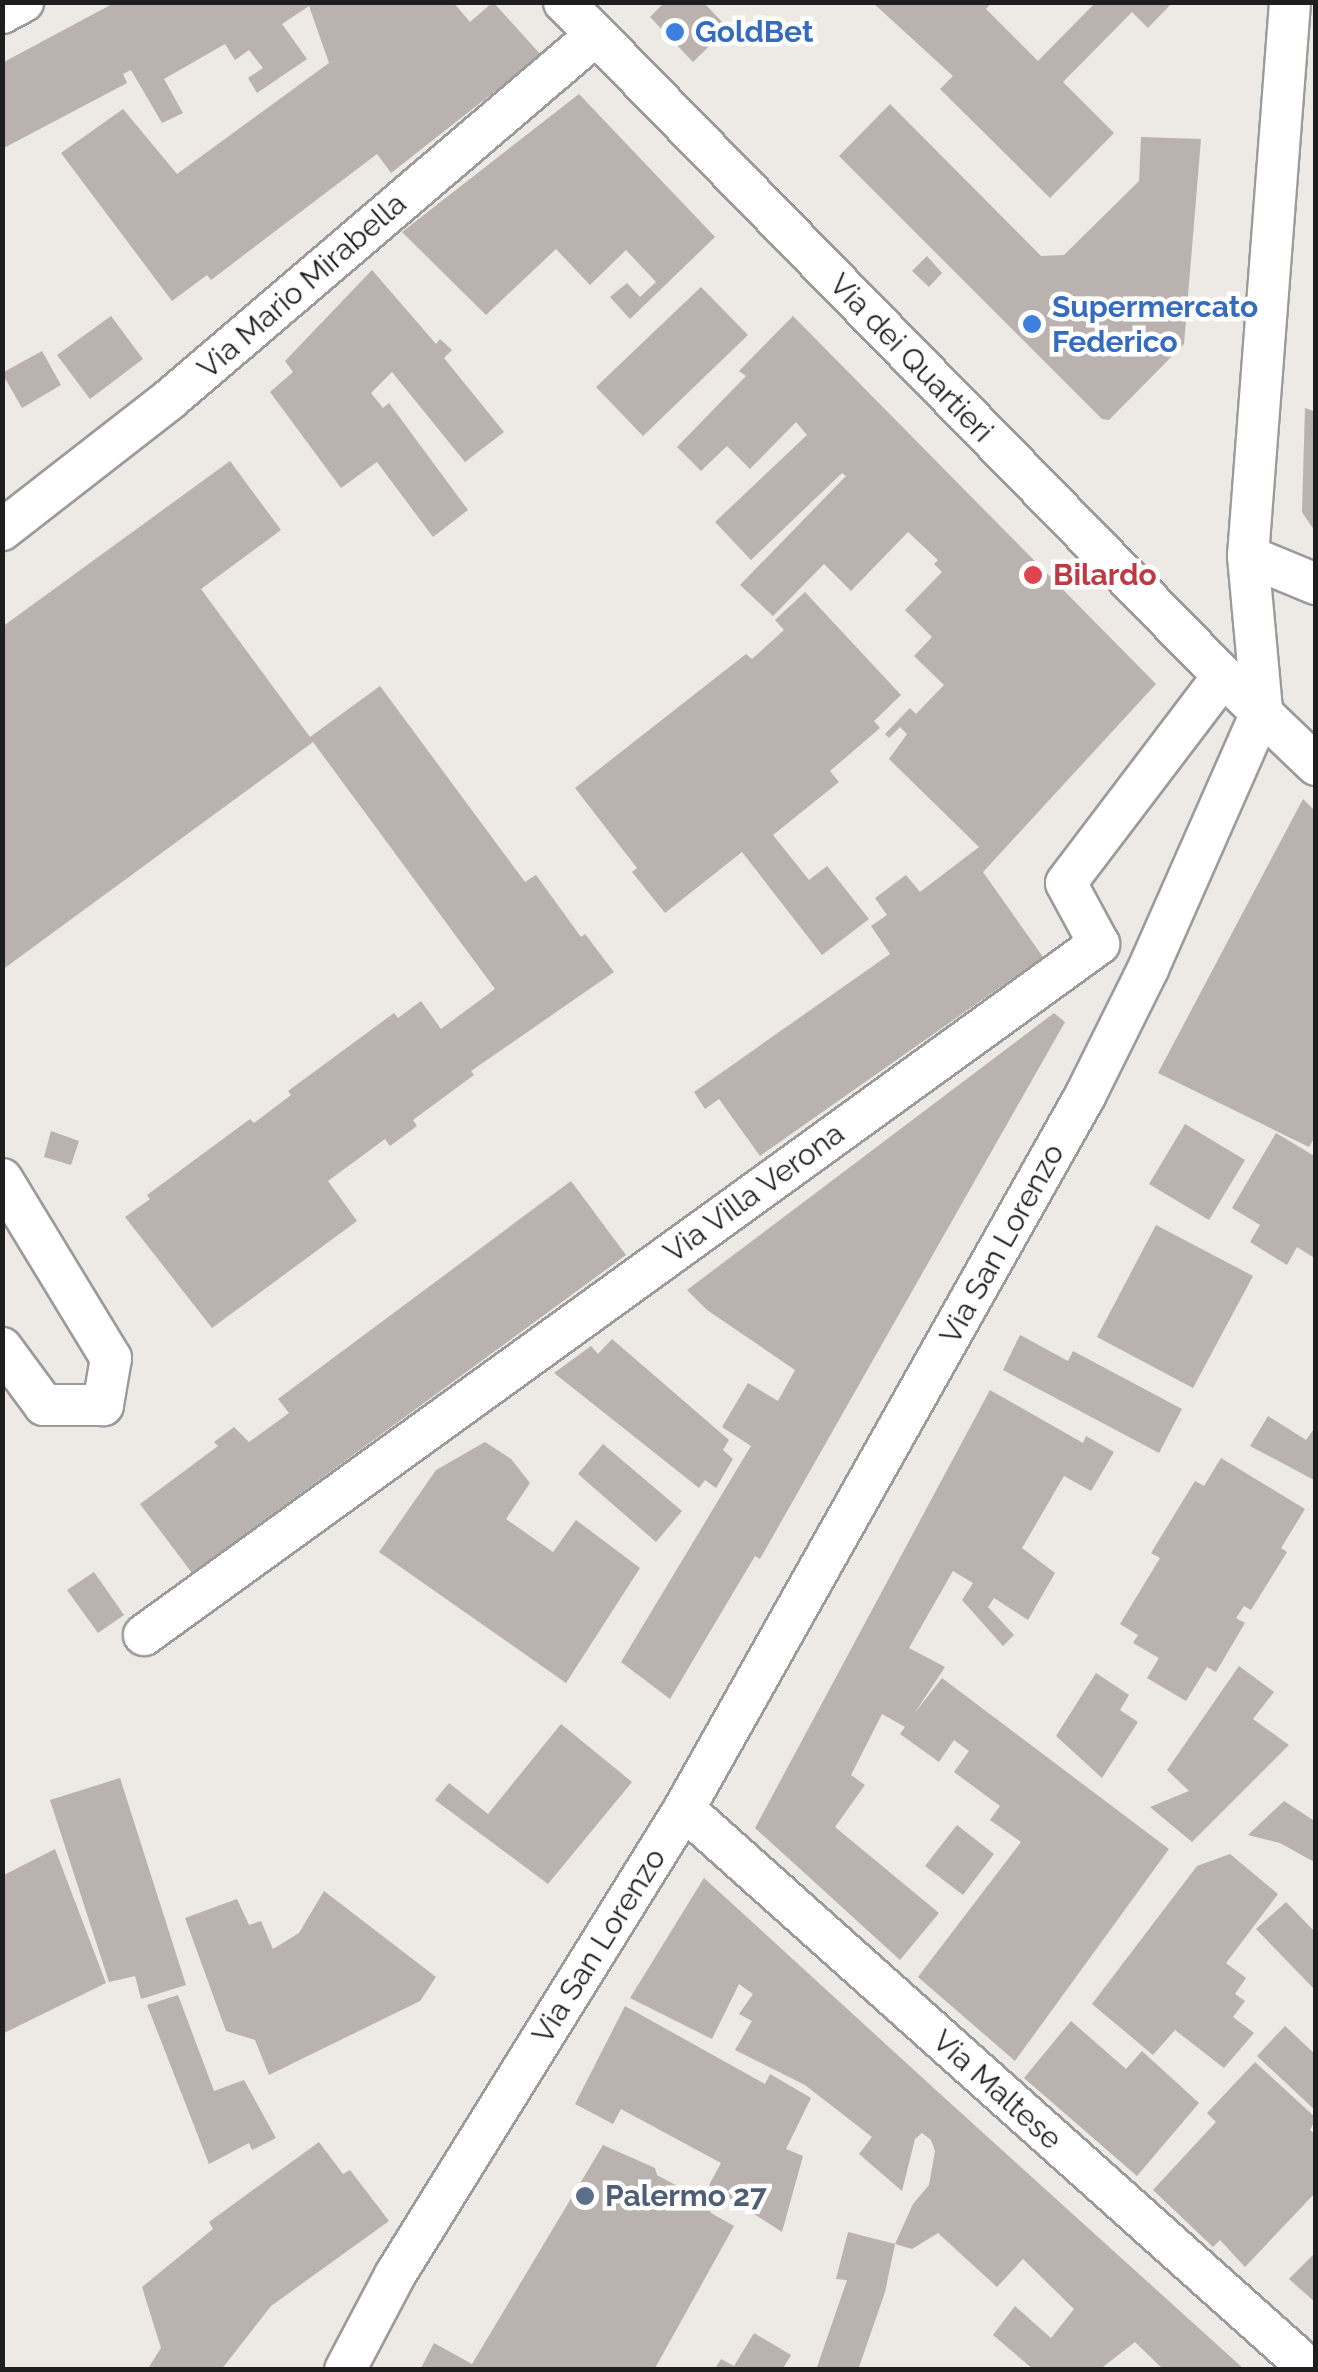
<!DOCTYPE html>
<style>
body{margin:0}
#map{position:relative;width:1318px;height:2372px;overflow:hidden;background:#ede9e5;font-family:Raleway,sans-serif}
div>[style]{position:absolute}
.building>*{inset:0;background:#bab2ae}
.roads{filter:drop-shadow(2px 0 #9b9b9b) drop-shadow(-2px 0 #9b9b9b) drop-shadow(0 2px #9b9b9b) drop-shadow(0 -2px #9b9b9b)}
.minor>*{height:40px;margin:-20px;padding:0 20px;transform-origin:20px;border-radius:20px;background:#fff}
.dots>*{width:28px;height:28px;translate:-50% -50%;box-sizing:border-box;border:5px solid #fff;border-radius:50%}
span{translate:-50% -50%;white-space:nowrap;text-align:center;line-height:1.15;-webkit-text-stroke:9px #fff;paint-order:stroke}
.shop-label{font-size:30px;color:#366cbe;font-weight:700}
.left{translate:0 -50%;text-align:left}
.street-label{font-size:30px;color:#1e1e1e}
.health-label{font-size:30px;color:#be3a42;font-weight:700}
.service-label{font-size:30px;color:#4e5e75;font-weight:700}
.frame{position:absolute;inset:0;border:5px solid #1e1e1e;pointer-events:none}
</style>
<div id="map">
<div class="building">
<i style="clip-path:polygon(116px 2px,453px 2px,470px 22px,493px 2px,541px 55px,391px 173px,377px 154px,211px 280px,207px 275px,172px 301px,61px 153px,123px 109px,177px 174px,329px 63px,309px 6px,282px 24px,307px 59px,257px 93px,248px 78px,263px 68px,249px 50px,235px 60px,225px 44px,164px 79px,183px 113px,162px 123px,131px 70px,123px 74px,127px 83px,2px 149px,2px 63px)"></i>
<i style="clip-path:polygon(665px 2px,703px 2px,728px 28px,693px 62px,650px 17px)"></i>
<i style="clip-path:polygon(872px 2px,992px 2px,986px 9px,1038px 61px,1096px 2px,1173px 2px,1148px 28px,1132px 12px,1063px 82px,1114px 133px,1050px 198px,940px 89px,953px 76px)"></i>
<i style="clip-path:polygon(579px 94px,715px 237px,630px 319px,610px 297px,627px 283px,640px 297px,656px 282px,626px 250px,590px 285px,556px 249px,486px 315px,402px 232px)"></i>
<i style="clip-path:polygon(890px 104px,1041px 256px,1064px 255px,1139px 181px,1141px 137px,1201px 139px,1184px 344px,1109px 420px,1102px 419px,839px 156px)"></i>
<i style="clip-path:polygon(927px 256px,942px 273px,929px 287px,912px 271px)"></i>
<i style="clip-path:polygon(372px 270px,436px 344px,440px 339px,452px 350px,444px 358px,504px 432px,465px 462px,392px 372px,371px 393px,383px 408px,389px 403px,468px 510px,433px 537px,377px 462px,341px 488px,270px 392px,293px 372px,285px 361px)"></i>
<i style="clip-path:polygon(701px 287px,748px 335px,643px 436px,596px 387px)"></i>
<i style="clip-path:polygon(111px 316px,143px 359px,90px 399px,57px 355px)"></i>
<i style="clip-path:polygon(793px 316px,1156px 684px,983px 872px,1043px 957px,760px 1156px,719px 1099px,705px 1109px,694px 1092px,890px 954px,871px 926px,887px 915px,875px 898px,906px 875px,920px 892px,979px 847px,889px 759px,907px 734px,900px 727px,889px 738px,885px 734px,910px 708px,916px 714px,944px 685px,914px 656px,932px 637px,905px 610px,942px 572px,934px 564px,938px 560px,908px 532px,851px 591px,824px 564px,773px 616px,740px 585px,846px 476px,842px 473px,751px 560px,715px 522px,807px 435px,796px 422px,750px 469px,727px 446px,701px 471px,677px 447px,746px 376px,739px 371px)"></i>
<i style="clip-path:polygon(42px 351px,61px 385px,22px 408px,2px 373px)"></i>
<i style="clip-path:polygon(1305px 408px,1316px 412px,1316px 533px,1302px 512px)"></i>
<i style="clip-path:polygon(230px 461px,281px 530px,201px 589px,310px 737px,380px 686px,525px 882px,536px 875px,581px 937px,585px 934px,614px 972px,471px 1071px,474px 1075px,413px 1120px,417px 1126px,390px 1146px,385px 1139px,328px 1181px,357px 1221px,212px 1328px,125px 1217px,150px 1199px,147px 1195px,250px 1119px,254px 1123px,291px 1095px,288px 1091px,394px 1013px,398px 1018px,421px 1001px,441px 1029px,495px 989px,313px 742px,2px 970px,2px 627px)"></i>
<i style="clip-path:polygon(805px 592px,901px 695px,874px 721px,880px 728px,830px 771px,839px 782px,773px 835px,809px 880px,827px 866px,869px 919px,822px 955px,742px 852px,665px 913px,632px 872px,637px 868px,575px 788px,746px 654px,752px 659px,784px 630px,775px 620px)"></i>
<i style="clip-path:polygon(1303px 799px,1316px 812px,1316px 1135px,1309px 1147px,1158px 1073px)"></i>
<i style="clip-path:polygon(1054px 1013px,1065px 1022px,760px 1559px,755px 1556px,670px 1699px,621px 1662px,751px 1446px,722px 1427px,748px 1383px,778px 1401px,795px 1370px,707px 1310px,687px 1290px)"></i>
<i style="clip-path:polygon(1185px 1124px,1245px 1160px,1209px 1220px,1149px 1184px)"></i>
<i style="clip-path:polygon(51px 1131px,79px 1141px,71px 1165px,44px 1157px)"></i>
<i style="clip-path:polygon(1276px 1133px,1316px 1157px,1316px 1259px,1297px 1247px,1287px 1265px,1250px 1242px,1260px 1225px,1232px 1208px)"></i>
<i style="clip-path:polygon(571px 1181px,626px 1255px,192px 1573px,140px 1504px,218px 1446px,214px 1442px,234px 1427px,249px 1442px,289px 1413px,278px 1399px)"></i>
<i style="clip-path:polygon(1156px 1225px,1253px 1276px,1193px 1388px,1097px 1337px)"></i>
<i style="clip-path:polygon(1020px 1335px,1068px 1361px,1073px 1351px,1182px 1409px,1159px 1453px,1003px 1370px)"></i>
<i style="clip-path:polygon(612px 1339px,729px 1440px,723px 1450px,733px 1459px,716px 1488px,705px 1480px,699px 1488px,554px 1373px,591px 1346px,598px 1354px)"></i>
<i style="clip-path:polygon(990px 1390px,1083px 1443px,1086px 1436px,1114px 1452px,1091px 1491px,1064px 1476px,1022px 1548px,1055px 1573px,1028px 1620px,994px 1598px,988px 1607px,1014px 1635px,1003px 1646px,962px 1600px,973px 1583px,953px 1571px,909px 1648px,945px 1667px,914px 1714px,942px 1678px,1169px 1849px,1015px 2061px,918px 1977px,1021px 1842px,990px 1820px,1000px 1806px,954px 1772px,969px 1751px,954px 1740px,939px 1762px,900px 1734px,905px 1727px,882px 1714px,851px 1775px,865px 1785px,835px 1827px,939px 1913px,900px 1960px,755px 1828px)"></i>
<i style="clip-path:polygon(1268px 1416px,1306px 1440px,1316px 1426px,1316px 1481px,1250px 1446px)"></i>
<i style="clip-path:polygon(485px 1442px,511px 1459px,530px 1483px,506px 1519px,553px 1552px,576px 1520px,640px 1568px,566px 1683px,379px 1552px,436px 1470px)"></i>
<i style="clip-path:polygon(603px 1444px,682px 1511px,656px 1542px,578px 1474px)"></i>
<i style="clip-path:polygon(1221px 1458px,1305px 1509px,1281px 1548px,1287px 1552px,1251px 1610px,1244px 1606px,1236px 1618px,1245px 1623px,1216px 1672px,1207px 1667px,1186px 1701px,1147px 1678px,1159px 1658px,1133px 1643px,1138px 1635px,1120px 1624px,1160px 1558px,1151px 1553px,1195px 1481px,1204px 1486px)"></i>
<i style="clip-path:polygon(94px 1572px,124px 1615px,98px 1633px,67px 1590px)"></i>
<i style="clip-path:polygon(1239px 1666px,1274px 1692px,1253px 1719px,1289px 1745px,1192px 1842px,1150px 1807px,1189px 1791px,1167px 1770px)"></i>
<i style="clip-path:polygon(1096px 1673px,1129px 1695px,1120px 1710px,1138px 1722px,1102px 1778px,1056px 1736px)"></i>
<i style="clip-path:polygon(561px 1724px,632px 1782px,548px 1884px,435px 1800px,449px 1783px,488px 1814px)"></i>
<i style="clip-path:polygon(120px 1778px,186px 1985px,141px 1999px,135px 1976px,109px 1982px,50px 1800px)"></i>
<i style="clip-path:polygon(1284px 1801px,1316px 1822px,1316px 1863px,1280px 1843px,1248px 1835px)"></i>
<i style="clip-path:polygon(957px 1825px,994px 1854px,963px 1895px,925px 1866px)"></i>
<i style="clip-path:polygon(55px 1849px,106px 1983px,2px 2034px,2px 1876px)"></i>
<i style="clip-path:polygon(1230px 1854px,1278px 1894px,1226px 1963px,1246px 1978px,1235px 1994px,1245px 2001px,1233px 2017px,1254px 2033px,1224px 2068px,1175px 2030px,1153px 2055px,1092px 2004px,1197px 1866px)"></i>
<i style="clip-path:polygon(704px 1878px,938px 2092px,1245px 2370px,1164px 2370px,1135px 2342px,1099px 2370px,1034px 2370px,993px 2335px,1015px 2306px,1051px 2338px,1074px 2309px,1023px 2259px,997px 2287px,938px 2233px,912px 2249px,895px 2244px,885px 2292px,858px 2370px,816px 2370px,847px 2280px,836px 2279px,848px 2232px,895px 2244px,913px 2204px,929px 2185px,935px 2151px,931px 2140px,922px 2133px,915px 2139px,902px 2191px,859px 2154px,872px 2137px,805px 2085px,735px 2050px,752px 2021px,739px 2014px,753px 1994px,739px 1984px,712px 2039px,630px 1998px)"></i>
<i style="clip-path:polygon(324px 1891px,436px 1977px,420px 2001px,269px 2075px,255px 2040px,226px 2031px,185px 1918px,237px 1899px,249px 1925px,261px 1921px,273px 1949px,299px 1933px)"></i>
<i style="clip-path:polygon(1286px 1902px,1316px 1933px,1316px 1991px,1256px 1929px)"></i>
<i style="clip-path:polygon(178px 1995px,214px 2091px,244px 2080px,276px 2138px,252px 2150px,249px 2143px,209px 2164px,147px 2005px)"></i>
<i style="clip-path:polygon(625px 2006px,765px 2084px,770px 2074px,811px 2098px,786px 2149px,803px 2156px,782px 2232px,709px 2185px,721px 2163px,621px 2109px,613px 2124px,575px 2104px)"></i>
<i style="clip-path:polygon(1071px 2021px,1126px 2069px,1142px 2051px,1199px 2103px,1137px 2176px,1024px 2078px)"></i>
<i style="clip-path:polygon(1285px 2026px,1316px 2055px,1316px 2111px,1257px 2056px)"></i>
<i style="clip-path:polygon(1255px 2062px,1316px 2118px,1310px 2130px,1316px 2135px,1316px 2192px,1245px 2267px,1220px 2240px,1213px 2247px,1153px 2190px,1216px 2122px,1207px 2113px)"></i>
<i style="clip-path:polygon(319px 2142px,343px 2174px,350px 2170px,389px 2221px,271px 2306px,221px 2370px,147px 2370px,161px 2348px,142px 2287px,213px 2229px,209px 2222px)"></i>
<i style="clip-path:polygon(603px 2145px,655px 2168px,657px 2175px,707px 2202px,711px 2213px,734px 2226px,654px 2370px,420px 2370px,434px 2343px,472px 2364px)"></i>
<i style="clip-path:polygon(1316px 2252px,1316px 2303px,1289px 2279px)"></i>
<i style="clip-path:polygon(754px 2333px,791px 2355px,782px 2370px,714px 2370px,721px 2359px,734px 2366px)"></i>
</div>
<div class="roads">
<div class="minor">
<i style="left:564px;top:2px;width:943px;rotate:45.64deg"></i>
<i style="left:1223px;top:676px;width:129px;rotate:43.7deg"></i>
<i style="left:2px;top:13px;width:24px;rotate:-28deg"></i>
<i style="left:2px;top:530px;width:213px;rotate:-37.9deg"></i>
<i style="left:170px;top:399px;width:560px;rotate:-40.51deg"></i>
<i style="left:1248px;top:556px;width:74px;rotate:22.4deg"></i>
<i style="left:2px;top:1179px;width:210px;rotate:58.7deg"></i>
<i style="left:111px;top:1358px;width:48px;rotate:99.7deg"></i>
<i style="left:103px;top:1405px;width:59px;rotate:180deg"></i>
<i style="left:44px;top:1405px;width:71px;rotate:-126.4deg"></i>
<i style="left:144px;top:1635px;width:1179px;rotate:-35.89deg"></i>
<i style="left:1099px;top:944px;width:69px;rotate:-118.4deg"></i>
<i style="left:1066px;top:883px;width:260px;rotate:-52.8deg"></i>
<i style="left:684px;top:1809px;width:841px;rotate:41.82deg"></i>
<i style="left:345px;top:2370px;width:107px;rotate:-62.2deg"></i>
<i style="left:395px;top:2275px;width:548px;rotate:-58.19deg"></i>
<i style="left:684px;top:1809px;width:818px;rotate:-60.65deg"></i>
<i style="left:1085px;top:1096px;width:142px;rotate:-63.6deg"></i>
<i style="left:1148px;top:969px;width:283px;rotate:-66.2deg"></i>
<i style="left:1262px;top:710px;width:155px;rotate:-95.2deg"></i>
<i style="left:1248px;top:556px;width:556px;rotate:-85.66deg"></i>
</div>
</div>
<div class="dots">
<i style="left:675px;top:32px;background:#3f7fe0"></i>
<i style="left:1032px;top:324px;background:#3f7fe0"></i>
<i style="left:1033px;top:575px;background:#e0444e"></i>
<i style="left:585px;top:2196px;background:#5c6f8a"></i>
</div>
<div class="shop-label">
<span class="left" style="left:695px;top:32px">GoldBet</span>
<span class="left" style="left:1052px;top:324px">Supermercato<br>Federico</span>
</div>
<div class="street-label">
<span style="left:302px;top:286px;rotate:-41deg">Via Mario Mirabella</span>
<span style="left:911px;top:358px;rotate:46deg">Via dei Quartieri</span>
<span style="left:754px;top:1193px;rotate:-36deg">Via Villa Verona</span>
<span style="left:1002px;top:1244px;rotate:-61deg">Via San Lorenzo</span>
<span style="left:599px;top:1946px;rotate:-58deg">Via San Lorenzo</span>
<span style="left:997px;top:2090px;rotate:42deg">Via Maltese</span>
</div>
<div class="health-label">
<span class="left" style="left:1053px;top:575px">Bilardo</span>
</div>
<div class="service-label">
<span class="left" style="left:605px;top:2196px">Palermo 27</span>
</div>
<div class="frame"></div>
</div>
